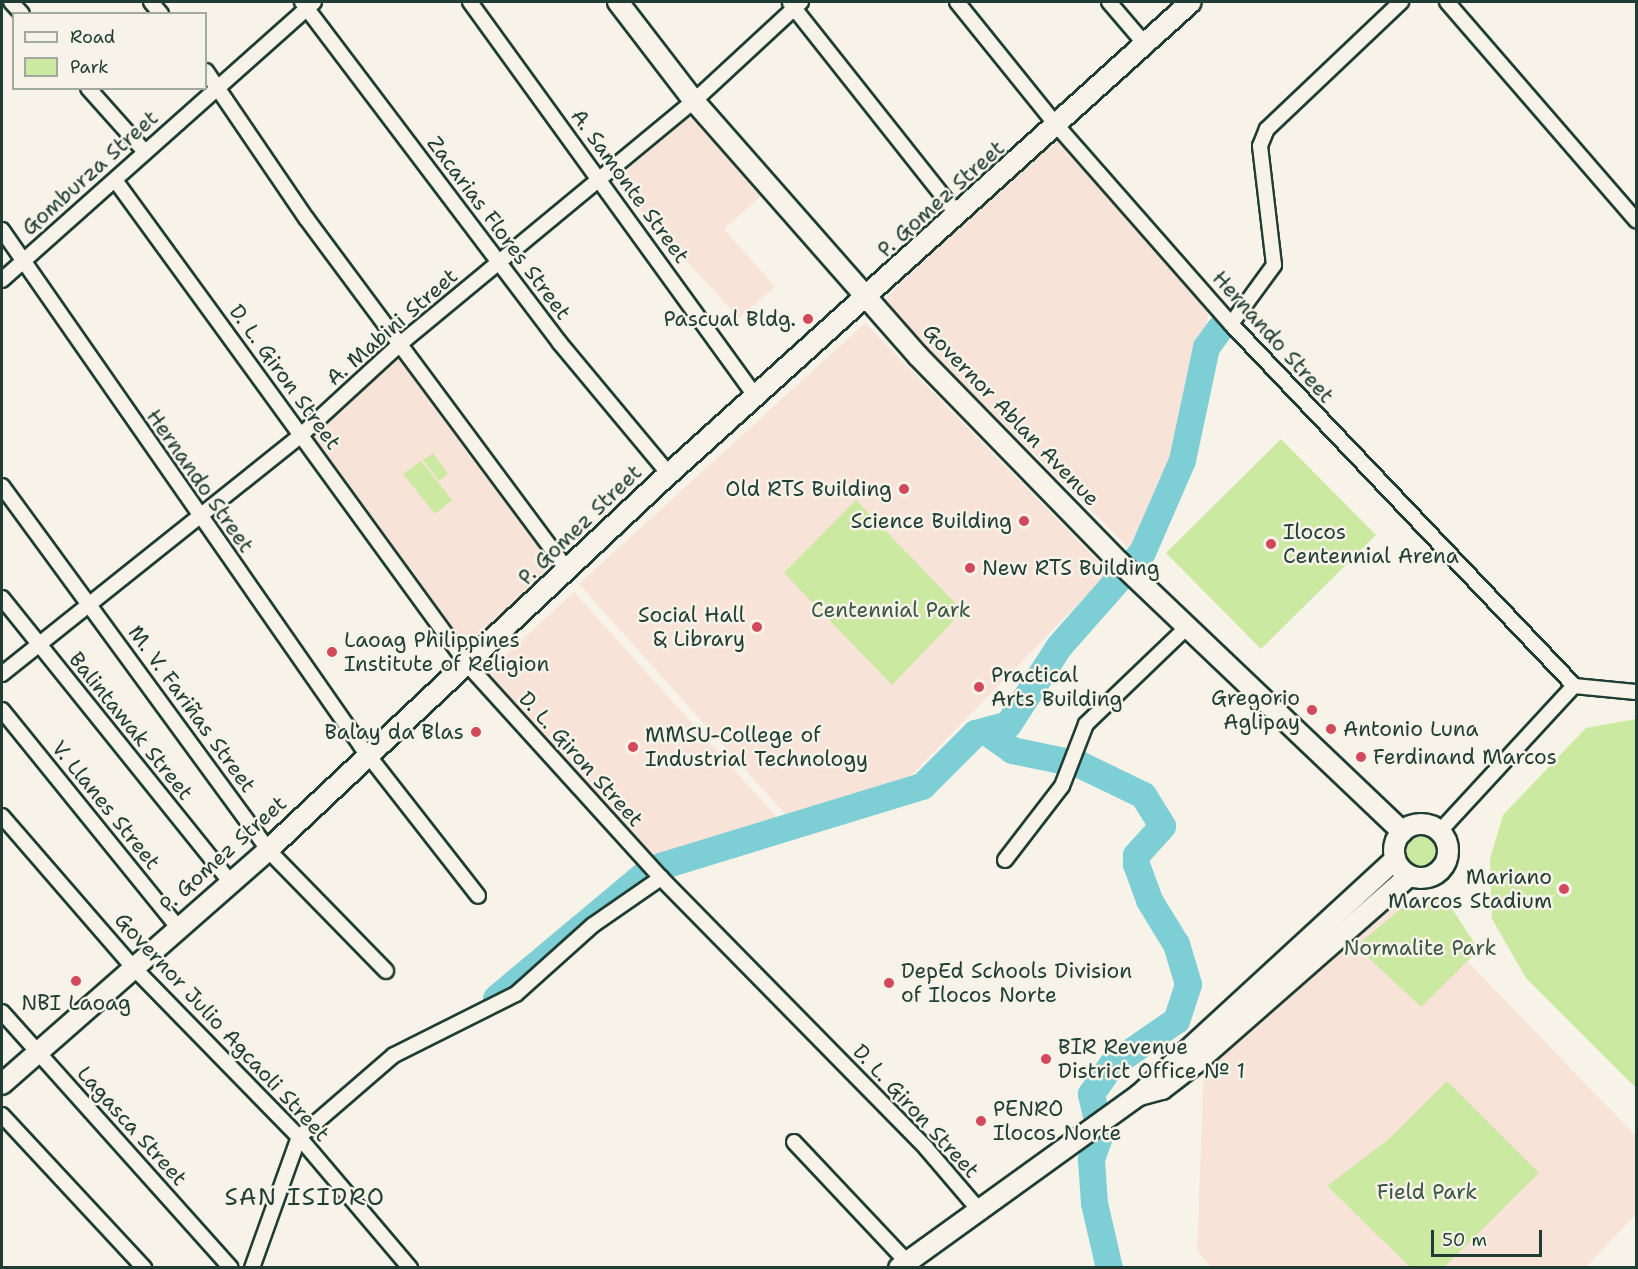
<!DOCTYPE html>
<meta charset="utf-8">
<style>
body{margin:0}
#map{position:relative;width:1638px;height:1269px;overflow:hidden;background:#f7f3e8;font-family:"Shantell Sans",sans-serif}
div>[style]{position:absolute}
.built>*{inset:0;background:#f8e3d9}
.green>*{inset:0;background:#cbe9a1}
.round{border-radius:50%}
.stream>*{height:4.5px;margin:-2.25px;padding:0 2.25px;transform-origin:2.25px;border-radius:2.25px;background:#7ecfd5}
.river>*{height:27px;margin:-13.5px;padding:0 13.5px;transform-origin:13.5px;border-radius:13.5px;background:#7ecfd5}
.roads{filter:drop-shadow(2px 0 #1f3d34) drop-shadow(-2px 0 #1f3d34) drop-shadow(0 2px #1f3d34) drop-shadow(0 -2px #1f3d34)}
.minor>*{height:14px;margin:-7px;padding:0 7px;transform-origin:7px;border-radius:7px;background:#f7f3e8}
.secondary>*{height:20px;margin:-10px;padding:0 10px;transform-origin:10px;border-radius:10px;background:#f7f3e8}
.secondary>.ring{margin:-10px;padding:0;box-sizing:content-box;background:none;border:20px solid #f7f3e8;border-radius:50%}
.dots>*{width:16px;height:16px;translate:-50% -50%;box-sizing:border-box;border:3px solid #f7f3e8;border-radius:50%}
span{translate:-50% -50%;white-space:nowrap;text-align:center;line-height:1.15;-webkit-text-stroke:5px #f7f3e8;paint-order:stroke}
.street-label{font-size:21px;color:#1f3d34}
.poi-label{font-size:21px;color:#1f3d34}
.right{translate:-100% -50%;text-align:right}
.left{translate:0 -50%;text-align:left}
.park-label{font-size:21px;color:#395744}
.quarter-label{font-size:24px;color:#1f3d34;letter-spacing:1.5px}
.frame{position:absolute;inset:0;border:3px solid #1f3d34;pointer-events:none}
.legend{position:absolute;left:12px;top:12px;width:195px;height:78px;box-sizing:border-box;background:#f7f3e8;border:2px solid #a1aaa0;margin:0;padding:8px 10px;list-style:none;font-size:18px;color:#1f3d34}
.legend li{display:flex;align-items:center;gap:12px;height:30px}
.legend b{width:30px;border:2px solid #a1aaa0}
.scale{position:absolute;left:1431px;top:1230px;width:111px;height:27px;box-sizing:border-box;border:3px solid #1f3d34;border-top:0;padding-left:8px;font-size:18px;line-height:21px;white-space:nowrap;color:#1f3d34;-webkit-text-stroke:4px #f7f3e8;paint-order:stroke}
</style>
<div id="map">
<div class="built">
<i style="clip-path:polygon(698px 107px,769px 189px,724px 229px,775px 287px,739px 318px,614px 182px)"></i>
<i style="clip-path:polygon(1055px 131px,1209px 313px,1159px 508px,1134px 553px,881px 303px)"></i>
<i style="clip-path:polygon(865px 323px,1109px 572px,899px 788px,785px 814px,579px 584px)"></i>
<i style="clip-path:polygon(396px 355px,557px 565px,461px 650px,309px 434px)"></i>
<i style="clip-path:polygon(574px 592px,781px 822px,655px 859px,486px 673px)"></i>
<i style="clip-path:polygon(1404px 896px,1636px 1136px,1636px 1214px,1586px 1267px,1212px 1268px,1197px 1251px,1204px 1069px)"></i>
</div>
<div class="green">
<i style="clip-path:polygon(1281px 439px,1376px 535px,1261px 649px,1166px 553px)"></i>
<i style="clip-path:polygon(433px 453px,448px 474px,439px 481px,423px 460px)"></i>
<i style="clip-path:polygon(421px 461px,452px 500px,435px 514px,403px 474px)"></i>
<i style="clip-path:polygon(856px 500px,963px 611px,892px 685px,784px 573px)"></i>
<i style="clip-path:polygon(1636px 719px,1636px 1088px,1526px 978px,1492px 919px,1490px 859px,1503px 815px,1586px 728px)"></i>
<i class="round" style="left:1399px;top:829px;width:46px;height:46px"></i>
<i style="clip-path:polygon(1414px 898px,1445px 898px,1479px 950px,1421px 1007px,1356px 946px)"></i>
<i style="clip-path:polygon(1447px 1081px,1539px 1173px,1444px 1267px,1410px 1267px,1327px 1186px,1390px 1138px)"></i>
</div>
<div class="stream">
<i style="left:1262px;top:271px;width:10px;rotate:-61deg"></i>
<i style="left:1267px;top:262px;width:38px;rotate:-96deg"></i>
<i style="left:1234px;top:309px;width:15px;rotate:-53deg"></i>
<i style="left:400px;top:1045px;width:42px;rotate:-26.6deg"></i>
</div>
<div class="river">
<i style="left:988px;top:733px;width:29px;rotate:35deg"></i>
<i style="left:1012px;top:750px;width:68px;rotate:11.8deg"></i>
<i style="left:1079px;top:764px;width:71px;rotate:25.8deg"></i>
<i style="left:1143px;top:795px;width:36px;rotate:58deg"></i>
<i style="left:1162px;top:826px;width:39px;rotate:132deg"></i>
<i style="left:1136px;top:855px;width:9px;rotate:90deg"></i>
<i style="left:1136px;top:864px;width:38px;rotate:70deg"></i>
<i style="left:1149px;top:900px;width:52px;rotate:58.5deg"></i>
<i style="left:1176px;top:944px;width:42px;rotate:73.3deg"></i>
<i style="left:1188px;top:984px;width:38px;rotate:108deg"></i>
<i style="left:1176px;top:1020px;width:79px;rotate:145.3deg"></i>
<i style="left:1111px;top:1065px;width:35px;rotate:125deg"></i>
<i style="left:1091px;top:1094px;width:41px;rotate:77.3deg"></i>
<i style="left:1100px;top:1134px;width:27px;rotate:110deg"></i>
<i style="left:1091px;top:1159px;width:44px;rotate:86.1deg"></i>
<i style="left:1094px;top:1203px;width:67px;rotate:77deg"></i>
<i style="left:660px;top:866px;width:274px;rotate:-17deg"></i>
<i style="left:922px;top:786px;width:75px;rotate:-45deg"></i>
<i style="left:975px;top:733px;width:34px;rotate:-15deg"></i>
<i style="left:1008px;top:724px;width:93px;rotate:-56.8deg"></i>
<i style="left:1059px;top:646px;width:125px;rotate:-48.6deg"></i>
<i style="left:1142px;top:552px;width:100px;rotate:-66.5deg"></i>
<i style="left:1182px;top:460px;width:116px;rotate:-78deg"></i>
<i style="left:1206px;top:347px;width:22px;rotate:-54deg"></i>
<i style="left:496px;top:998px;width:190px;rotate:-39.9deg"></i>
</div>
<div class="roads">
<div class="minor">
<i style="left:11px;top:2px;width:16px;rotate:47deg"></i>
<i style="left:151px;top:2px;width:16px;rotate:50deg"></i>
<i style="left:302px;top:2px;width:426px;rotate:52.9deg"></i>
<i style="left:559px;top:342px;width:172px;rotate:50.2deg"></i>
<i style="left:470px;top:2px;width:486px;rotate:54.1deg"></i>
<i style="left:957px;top:2px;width:161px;rotate:51.1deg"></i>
<i style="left:1058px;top:127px;width:262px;rotate:48.7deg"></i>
<i style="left:1231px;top:324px;width:499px;rotate:46.5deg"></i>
<i style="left:1109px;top:2px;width:54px;rotate:49.5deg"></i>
<i style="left:1447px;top:2px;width:289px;rotate:49.1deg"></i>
<i style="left:790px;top:3px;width:269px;rotate:51.6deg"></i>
<i style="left:206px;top:71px;width:178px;rotate:55.8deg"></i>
<i style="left:306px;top:218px;width:438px;rotate:53.4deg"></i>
<i style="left:88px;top:88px;width:86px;rotate:48.3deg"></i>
<i style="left:115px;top:180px;width:600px;rotate:53.95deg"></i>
<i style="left:468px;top:665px;width:287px;rotate:47.8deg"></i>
<i style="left:661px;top:878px;width:378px;rotate:45.5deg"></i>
<i style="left:926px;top:1148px;width:82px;rotate:49.5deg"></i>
<i style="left:2px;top:230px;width:629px;rotate:55.17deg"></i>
<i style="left:361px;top:746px;width:190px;rotate:52deg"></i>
<i style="left:2px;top:280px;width:418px;rotate:-41.7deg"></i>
<i style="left:1231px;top:324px;width:73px;rotate:-53.9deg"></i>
<i style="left:1274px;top:265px;width:120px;rotate:-96.7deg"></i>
<i style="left:1260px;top:146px;width:18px;rotate:-68deg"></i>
<i style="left:1267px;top:129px;width:185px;rotate:-43.5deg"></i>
<i style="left:2px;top:486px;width:451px;rotate:53.8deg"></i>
<i style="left:268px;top:850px;width:169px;rotate:45.7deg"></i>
<i style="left:2px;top:598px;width:362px;rotate:51.2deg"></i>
<i style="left:2px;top:674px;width:383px;rotate:-38.6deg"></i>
<i style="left:301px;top:435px;width:134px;rotate:-42.6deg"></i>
<i style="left:400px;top:344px;width:381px;rotate:-39.6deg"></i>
<i style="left:694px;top:101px;width:146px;rotate:-42.8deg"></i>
<i style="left:1574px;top:686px;width:62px;rotate:5.5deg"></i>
<i style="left:2px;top:710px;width:279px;rotate:51deg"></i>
<i style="left:2px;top:816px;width:200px;rotate:49.1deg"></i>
<i style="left:133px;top:967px;width:238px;rotate:45.7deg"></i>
<i style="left:299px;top:1137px;width:172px;rotate:49.7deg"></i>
<i style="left:1440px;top:831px;width:197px;rotate:-47.3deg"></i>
<i style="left:1005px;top:860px;width:93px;rotate:-52.4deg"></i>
<i style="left:1062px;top:786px;width:66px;rotate:-68.8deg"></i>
<i style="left:1086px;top:724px;width:140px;rotate:-43.8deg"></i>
<i style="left:2px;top:1012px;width:343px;rotate:48.2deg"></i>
<i style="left:2px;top:1115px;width:209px;rotate:47.1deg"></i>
<i style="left:794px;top:1142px;width:165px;rotate:46.7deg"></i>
<i style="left:252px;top:1268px;width:139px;rotate:-70.3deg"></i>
<i style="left:299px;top:1137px;width:125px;rotate:-40.8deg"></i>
<i style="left:394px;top:1055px;width:136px;rotate:-26.6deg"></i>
<i style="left:516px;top:994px;width:103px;rotate:-41.9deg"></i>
<i style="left:593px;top:925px;width:83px;rotate:-34.7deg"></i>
</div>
<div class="secondary">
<i style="left:618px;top:2px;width:125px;rotate:52.5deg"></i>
<i style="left:694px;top:101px;width:339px;rotate:48.7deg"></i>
<i style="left:918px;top:356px;width:289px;rotate:45.7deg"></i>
<i style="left:1120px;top:563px;width:390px;rotate:43.6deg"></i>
<i class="ring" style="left:1394px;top:824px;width:34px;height:34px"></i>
<i style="left:2px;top:1084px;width:354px;rotate:-41.3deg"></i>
<i style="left:268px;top:850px;width:539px;rotate:-43.2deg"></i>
<i style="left:661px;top:481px;width:714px;rotate:-42.11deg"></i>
<i style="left:1139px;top:1095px;width:24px;rotate:-15deg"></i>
<i style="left:1162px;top:1089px;width:43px;rotate:-37.4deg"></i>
<i style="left:1196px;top:1063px;width:283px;rotate:-41.3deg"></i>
<i style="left:899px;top:1268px;width:296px;rotate:-35.8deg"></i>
<i style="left:1139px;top:1095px;width:348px;rotate:-42.6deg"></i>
</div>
</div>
<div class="dots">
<i style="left:808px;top:319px;background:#d1495b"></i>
<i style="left:904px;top:489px;background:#d1495b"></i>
<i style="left:1024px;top:521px;background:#d1495b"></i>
<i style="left:1271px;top:544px;background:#d1495b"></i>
<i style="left:970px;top:568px;background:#d1495b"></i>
<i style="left:757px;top:627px;background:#d1495b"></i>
<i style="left:332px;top:652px;background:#d1495b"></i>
<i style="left:979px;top:687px;background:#d1495b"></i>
<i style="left:1312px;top:710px;background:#d1495b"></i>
<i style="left:1331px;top:729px;background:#d1495b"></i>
<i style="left:476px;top:732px;background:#d1495b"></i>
<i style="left:633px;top:747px;background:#d1495b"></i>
<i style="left:1361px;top:757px;background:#d1495b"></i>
<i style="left:1564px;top:889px;background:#d1495b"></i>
<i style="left:76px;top:981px;background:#d1495b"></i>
<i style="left:889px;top:983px;background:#d1495b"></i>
<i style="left:1046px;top:1059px;background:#d1495b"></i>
<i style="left:981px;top:1121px;background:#d1495b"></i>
</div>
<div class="street-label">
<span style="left:90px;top:173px;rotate:-42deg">Gomburza Street</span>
<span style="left:630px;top:186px;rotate:54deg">A. Samonte Street</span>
<span style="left:941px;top:199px;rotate:-42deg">P. Gomez Street</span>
<span style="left:499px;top:228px;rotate:53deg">Zacarias Flores Street</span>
<span style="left:392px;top:327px;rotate:-41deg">A. Mabini Street</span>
<span style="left:1273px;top:337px;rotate:48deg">Hernando Street</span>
<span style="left:285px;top:377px;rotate:54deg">D. L. Giron Street</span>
<span style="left:1011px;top:415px;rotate:46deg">Governor Ablan Avenue</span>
<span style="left:200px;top:481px;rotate:55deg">Hernando Street</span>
<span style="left:580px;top:525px;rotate:-44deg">P. Gomez Street</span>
<span style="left:192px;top:709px;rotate:54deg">M. V. Fariñas Street</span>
<span style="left:131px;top:726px;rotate:51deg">Balintawak Street</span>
<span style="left:581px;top:759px;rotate:48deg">D. L. Giron Street</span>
<span style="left:106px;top:805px;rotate:51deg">V. Llanes Street</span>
<span style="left:223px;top:854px;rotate:-42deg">P. Gomez Street</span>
<span style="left:222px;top:1027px;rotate:47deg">Governor Julio Agcaoli Street</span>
<span style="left:916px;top:1111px;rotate:47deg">D. L. Giron Street</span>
<span style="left:132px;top:1126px;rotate:48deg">Lagasca Street</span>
</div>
<div class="poi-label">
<span class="right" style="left:796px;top:319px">Pascual Bldg.</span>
<span class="right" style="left:892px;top:489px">Old RTS Building</span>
<span class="right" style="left:1012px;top:521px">Science Building</span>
<span class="left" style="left:1283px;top:544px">Ilocos<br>Centennial Arena</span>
<span class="left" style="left:982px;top:568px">New RTS Building</span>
<span class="right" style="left:745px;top:627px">Social Hall<br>&amp; Library</span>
<span class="left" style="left:344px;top:652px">Laoag Philippines<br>Institute of Religion</span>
<span class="left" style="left:991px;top:687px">Practical<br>Arts Building</span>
<span class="right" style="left:1300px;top:710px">Gregorio<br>Aglipay</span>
<span class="left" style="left:1343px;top:729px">Antonio Luna</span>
<span class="right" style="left:464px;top:732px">Balay da Blas</span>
<span class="left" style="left:645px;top:747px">MMSU-College of<br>Industrial Technology</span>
<span class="left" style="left:1373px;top:757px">Ferdinand Marcos</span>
<span class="right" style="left:1552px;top:889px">Mariano<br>Marcos Stadium</span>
<span class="left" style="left:901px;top:983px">DepEd Schools Division<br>of Ilocos Norte</span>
<span style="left:76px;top:1003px">NBI Laoag</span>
<span class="left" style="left:1058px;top:1059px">BIR Revenue<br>District Office № 1</span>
<span class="left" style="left:993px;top:1121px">PENRO<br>Ilocos Norte</span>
</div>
<div class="park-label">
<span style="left:891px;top:610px">Centennial Park</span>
<span style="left:1420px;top:948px">Normalite Park</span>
<span style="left:1427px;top:1192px">Field Park</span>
</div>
<div class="quarter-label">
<span style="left:305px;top:1198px">SAN ISIDRO</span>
</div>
<div class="frame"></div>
<ul class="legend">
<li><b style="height:8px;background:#f7f3e8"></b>Road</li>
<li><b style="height:16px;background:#cbe9a1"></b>Park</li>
</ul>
<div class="scale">50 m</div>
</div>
